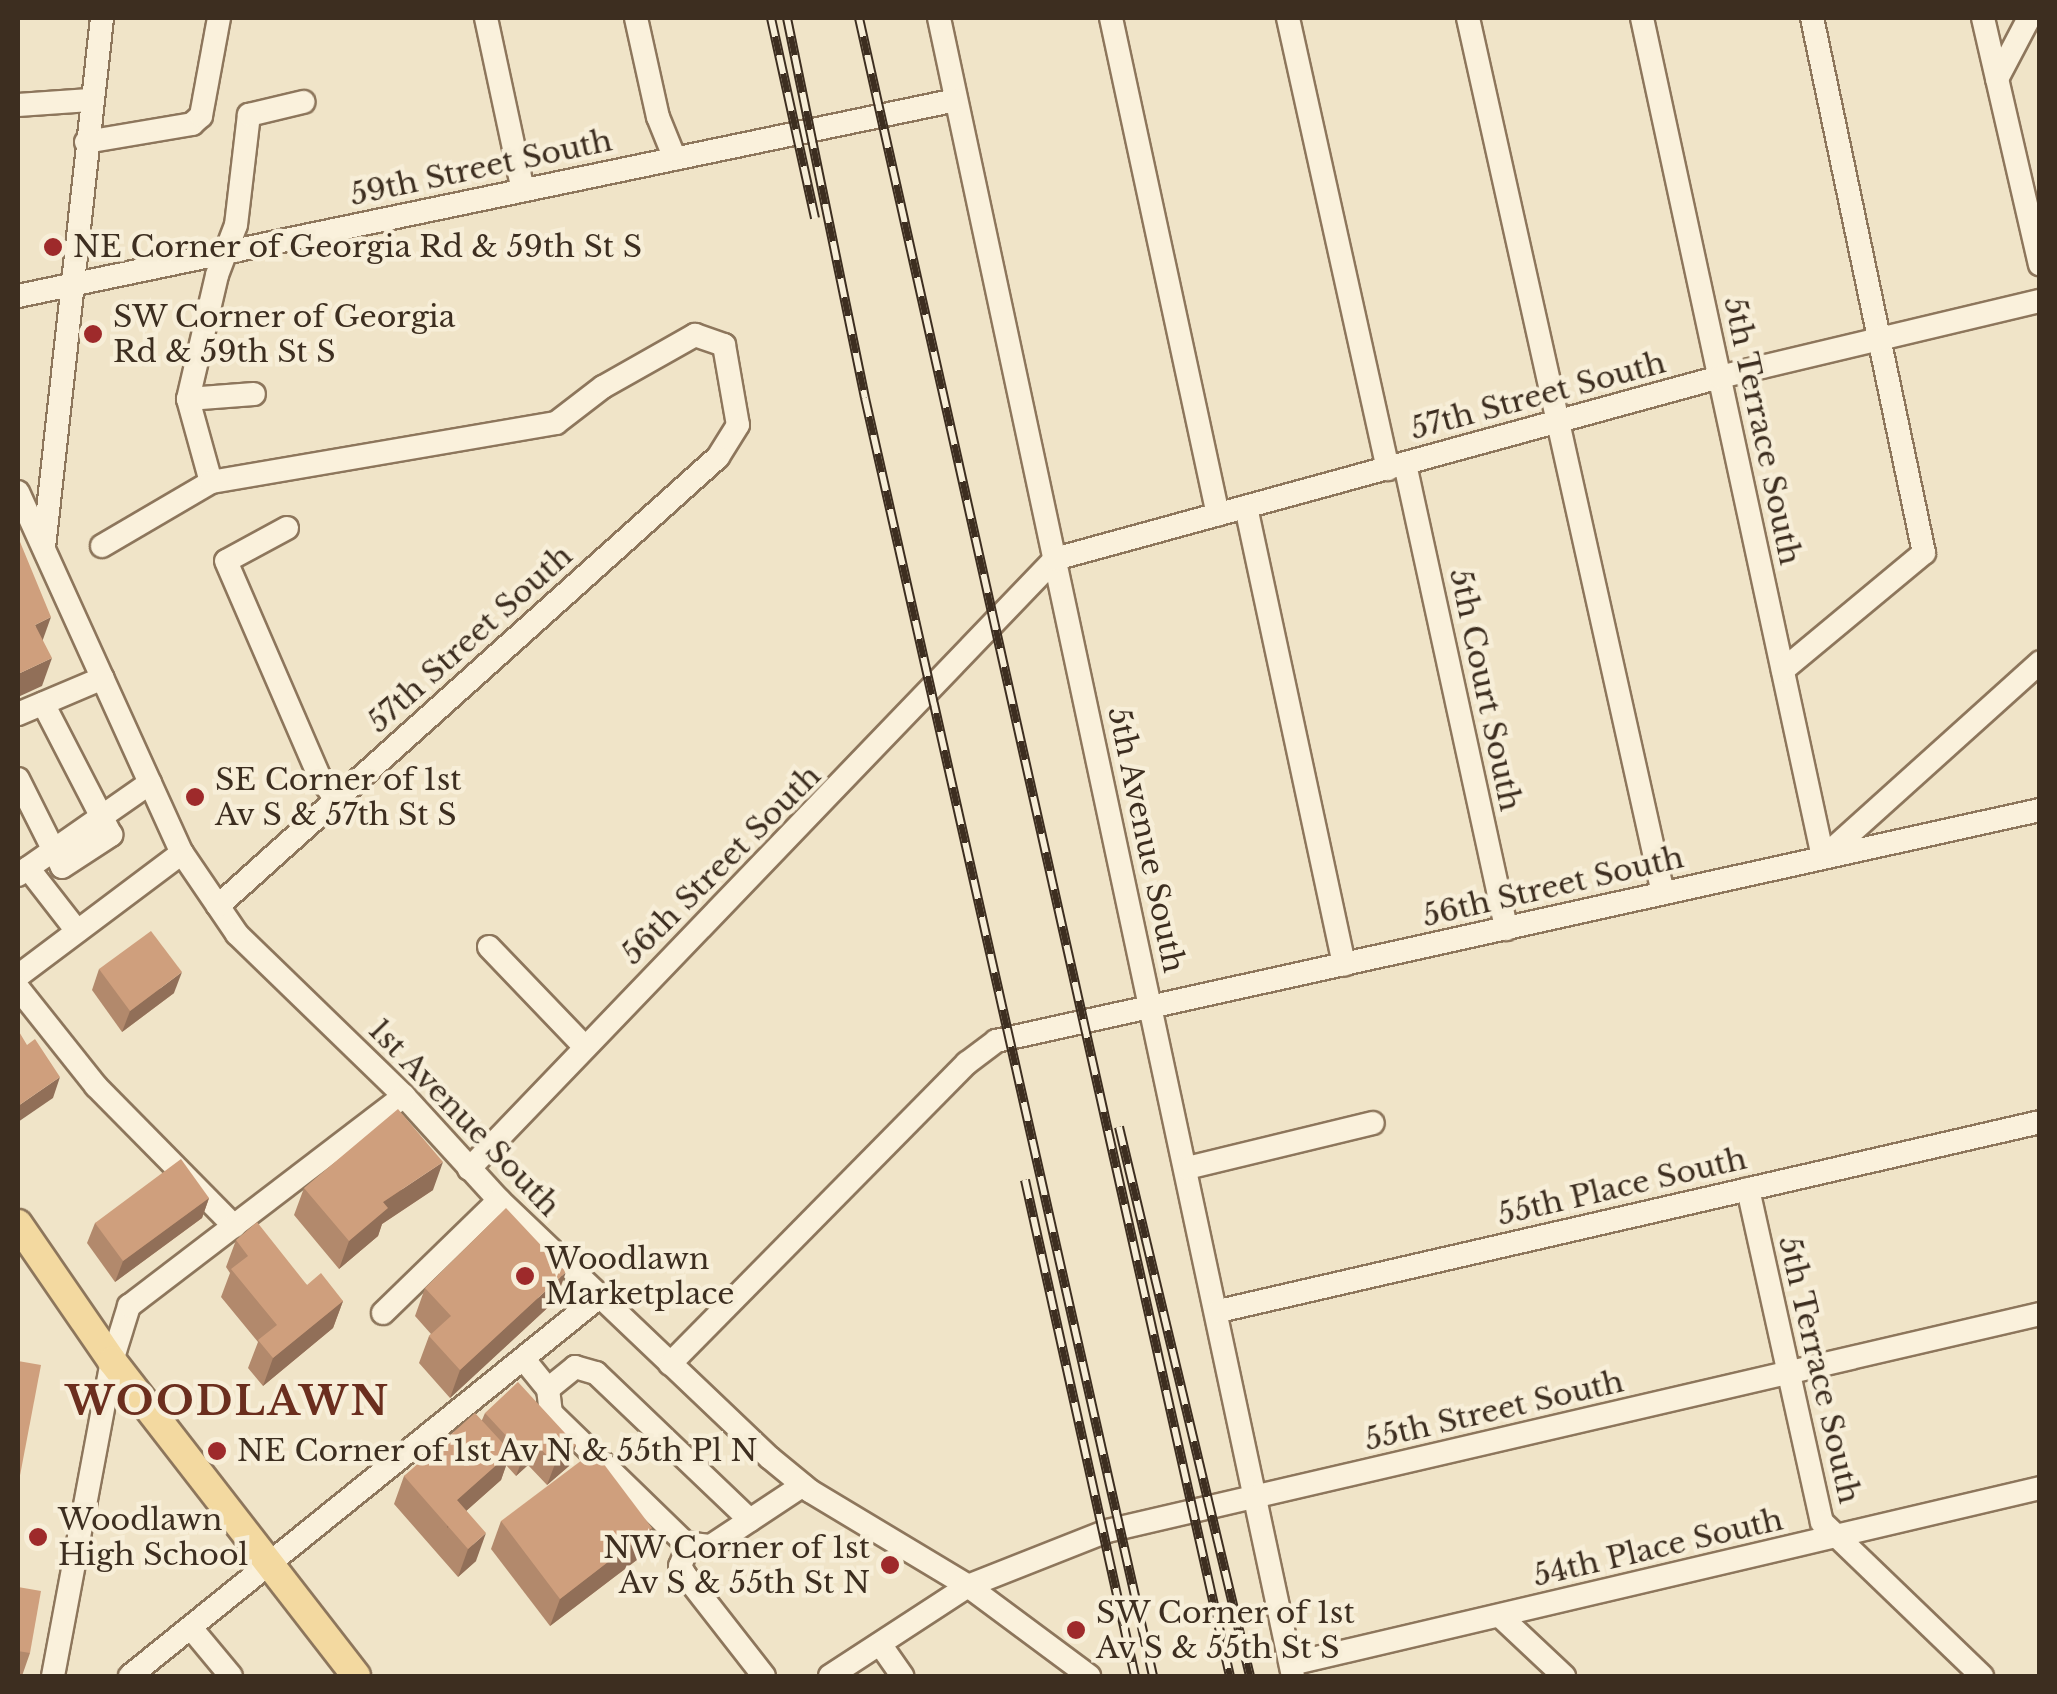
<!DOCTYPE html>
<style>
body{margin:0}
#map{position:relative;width:2057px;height:1694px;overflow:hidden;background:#f0e4c8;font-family:"Libre Baskerville",serif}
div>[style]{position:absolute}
.roads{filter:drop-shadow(2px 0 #8d765c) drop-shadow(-2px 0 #8d765c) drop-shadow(0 2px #8d765c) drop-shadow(0 -2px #8d765c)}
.minor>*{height:22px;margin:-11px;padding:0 11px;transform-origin:11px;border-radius:11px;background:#faf1dc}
.major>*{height:28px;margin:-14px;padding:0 14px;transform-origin:14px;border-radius:14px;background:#f3d9a0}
.rail>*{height:10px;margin-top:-5px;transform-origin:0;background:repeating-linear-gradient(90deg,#f7eed8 0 19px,#3d2e20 0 38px);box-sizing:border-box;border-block:2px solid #3d2e20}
.wall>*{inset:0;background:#b2896c}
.shaded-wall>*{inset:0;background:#916f58}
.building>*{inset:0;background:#cf9f7d}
.dots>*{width:28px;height:28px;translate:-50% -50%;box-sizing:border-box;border:5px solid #f7eed8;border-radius:50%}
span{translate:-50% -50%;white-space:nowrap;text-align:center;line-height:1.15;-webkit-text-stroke:9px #f7eed8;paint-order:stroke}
.street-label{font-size:30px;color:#3d2e20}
.poi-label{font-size:30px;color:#3d2e20}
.left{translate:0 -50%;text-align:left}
.right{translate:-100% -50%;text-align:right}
.district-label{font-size:40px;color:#6b2e1e;font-weight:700;letter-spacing:2.5px}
.frame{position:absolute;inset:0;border:20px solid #3d2e20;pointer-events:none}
</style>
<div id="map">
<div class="roads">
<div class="minor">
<i style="left:486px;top:18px;width:176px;rotate:77.9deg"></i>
<i style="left:636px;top:18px;width:101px;rotate:77.5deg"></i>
<i style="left:658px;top:117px;width:45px;rotate:68deg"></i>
<i style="left:939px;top:18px;width:1695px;rotate:77.95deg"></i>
<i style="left:1111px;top:18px;width:508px;rotate:77.85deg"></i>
<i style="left:1288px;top:18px;width:462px;rotate:77.5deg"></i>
<i style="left:1468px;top:18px;width:896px;rotate:77.44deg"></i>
<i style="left:1642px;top:18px;width:858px;rotate:77.83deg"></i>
<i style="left:1983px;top:18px;width:253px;rotate:77deg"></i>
<i style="left:1997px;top:79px;width:69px;rotate:-62.3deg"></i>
<i style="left:18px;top:105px;width:72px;rotate:-4deg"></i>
<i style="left:86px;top:142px;width:108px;rotate:-9.6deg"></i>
<i style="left:192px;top:124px;width:12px;rotate:-42deg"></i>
<i style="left:201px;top:116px;width:100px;rotate:-79.6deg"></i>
<i style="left:18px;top:296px;width:958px;rotate:-11.8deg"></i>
<i style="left:188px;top:399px;width:66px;rotate:-4.3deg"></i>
<i style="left:1405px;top:464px;width:476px;rotate:77.7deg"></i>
<i style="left:211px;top:482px;width:86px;rotate:-105.5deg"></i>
<i style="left:188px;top:399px;width:127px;rotate:-76.8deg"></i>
<i style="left:217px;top:275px;width:53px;rotate:-69.2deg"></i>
<i style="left:236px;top:225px;width:111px;rotate:-83.3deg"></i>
<i style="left:249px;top:115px;width:56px;rotate:-13.5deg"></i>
<i style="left:18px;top:492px;width:397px;rotate:65.6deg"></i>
<i style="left:182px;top:853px;width:98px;rotate:55.8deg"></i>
<i style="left:237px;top:934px;width:233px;rotate:44.1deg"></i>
<i style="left:404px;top:1096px;width:141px;rotate:47.6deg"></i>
<i style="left:499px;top:1200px;width:374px;rotate:43.6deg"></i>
<i style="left:770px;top:1458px;width:52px;rotate:39.5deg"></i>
<i style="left:810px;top:1491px;width:184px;rotate:31deg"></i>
<i style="left:968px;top:1586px;width:151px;rotate:36.6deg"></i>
<i style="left:1246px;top:507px;width:468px;rotate:77.9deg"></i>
<i style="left:287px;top:528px;width:69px;rotate:151.6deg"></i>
<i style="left:226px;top:561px;width:234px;rotate:66.6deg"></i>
<i style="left:319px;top:776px;width:29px;rotate:54deg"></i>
<i style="left:102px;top:546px;width:126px;rotate:-30.4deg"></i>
<i style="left:211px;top:482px;width:350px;rotate:-9.7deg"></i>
<i style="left:556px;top:423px;width:59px;rotate:-37.5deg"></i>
<i style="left:603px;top:387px;width:106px;rotate:-29.5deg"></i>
<i style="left:695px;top:335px;width:31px;rotate:19deg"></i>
<i style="left:724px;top:345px;width:81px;rotate:80.1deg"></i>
<i style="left:738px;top:425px;width:38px;rotate:122deg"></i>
<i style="left:718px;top:457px;width:672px;rotate:138.08deg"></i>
<i style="left:44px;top:547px;width:532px;rotate:-83.74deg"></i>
<i style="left:1783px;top:670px;width:183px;rotate:-39.7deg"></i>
<i style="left:1924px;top:553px;width:547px;rotate:-101.82deg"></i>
<i style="left:18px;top:714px;width:92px;rotate:-23deg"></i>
<i style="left:18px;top:779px;width:98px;rotate:63.4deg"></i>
<i style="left:62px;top:867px;width:59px;rotate:-33.1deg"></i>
<i style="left:111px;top:835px;width:148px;rotate:-117.3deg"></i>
<i style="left:1826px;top:855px;width:288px;rotate:-42deg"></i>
<i style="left:28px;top:868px;width:80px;rotate:52.1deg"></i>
<i style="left:18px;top:875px;width:161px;rotate:-34.9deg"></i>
<i style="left:489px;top:947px;width:137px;rotate:46.2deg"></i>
<i style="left:18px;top:976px;width:205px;rotate:-36.9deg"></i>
<i style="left:18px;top:988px;width:125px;rotate:51.5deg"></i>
<i style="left:96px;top:1086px;width:197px;rotate:45.4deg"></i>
<i style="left:1187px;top:1168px;width:191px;rotate:-13.6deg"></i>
<i style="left:469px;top:1169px;width:846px;rotate:-46.15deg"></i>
<i style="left:1055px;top:559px;width:689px;rotate:-15.31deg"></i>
<i style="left:1720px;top:377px;width:329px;rotate:-13.4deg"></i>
<i style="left:1748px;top:1189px;width:341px;rotate:77.5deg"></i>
<i style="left:1822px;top:1522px;width:222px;rotate:43.9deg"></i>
<i style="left:1219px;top:1311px;width:842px;rotate:-12.96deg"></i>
<i style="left:383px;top:1313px;width:162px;rotate:-44.2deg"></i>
<i style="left:526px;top:1362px;width:35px;rotate:51deg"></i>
<i style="left:548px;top:1389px;width:24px;rotate:83deg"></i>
<i style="left:551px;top:1413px;width:187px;rotate:44.1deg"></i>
<i style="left:685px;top:1543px;width:26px;rotate:7deg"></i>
<i style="left:711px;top:1546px;width:110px;rotate:-33.5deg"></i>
<i style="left:670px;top:1364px;width:423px;rotate:-45.4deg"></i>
<i style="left:967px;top:1063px;width:36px;rotate:-37deg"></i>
<i style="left:996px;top:1041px;width:1069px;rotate:-12.48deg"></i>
<i style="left:548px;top:1389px;width:35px;rotate:-39deg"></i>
<i style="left:575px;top:1367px;width:22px;rotate:16deg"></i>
<i style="left:596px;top:1373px;width:213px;rotate:43.7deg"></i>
<i style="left:689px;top:1544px;width:24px;rotate:112deg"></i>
<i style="left:680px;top:1566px;width:10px;rotate:61deg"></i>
<i style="left:685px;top:1575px;width:128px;rotate:52deg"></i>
<i style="left:1500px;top:1616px;width:88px;rotate:43.2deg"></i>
<i style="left:191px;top:1628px;width:62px;rotate:50.2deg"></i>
<i style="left:880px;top:1644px;width:39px;rotate:55deg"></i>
<i style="left:1291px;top:1664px;width:769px;rotate:-13.22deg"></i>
<i style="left:53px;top:1676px;width:320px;rotate:-79.4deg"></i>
<i style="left:112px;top:1361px;width:58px;rotate:-72.8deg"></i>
<i style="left:129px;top:1306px;width:346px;rotate:-37.4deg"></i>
<i style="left:130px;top:1676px;width:603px;rotate:-38.94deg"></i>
<i style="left:830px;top:1676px;width:165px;rotate:-33.1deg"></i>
<i style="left:968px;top:1586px;width:149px;rotate:-21.6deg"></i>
<i style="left:1107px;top:1531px;width:958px;rotate:-13.09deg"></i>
</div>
<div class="major">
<i style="left:18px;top:1224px;width:166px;rotate:55.5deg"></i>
<i style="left:112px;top:1361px;width:398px;rotate:52.2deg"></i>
</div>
</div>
<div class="rail">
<i style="left:771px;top:18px;width:205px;rotate:77.6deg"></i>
<i style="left:787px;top:18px;width:388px;rotate:78.4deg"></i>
<i style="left:865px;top:398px;width:1310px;rotate:77.3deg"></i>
<i style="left:859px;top:18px;width:1699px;rotate:77.39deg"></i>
<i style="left:1119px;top:1127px;width:564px;rotate:76.58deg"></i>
<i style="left:1025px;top:1180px;width:508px;rotate:77.5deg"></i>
</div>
<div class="wall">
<i style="clip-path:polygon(99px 969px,174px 993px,122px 1032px,92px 990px)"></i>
<i style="clip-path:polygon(304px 1188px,433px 1190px,382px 1224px,378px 1236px,339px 1269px,294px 1215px)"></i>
<i style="clip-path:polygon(209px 1198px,202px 1218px,115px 1282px,87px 1243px,95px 1223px)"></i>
<i style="clip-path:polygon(236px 1240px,307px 1285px,343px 1301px,333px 1328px,263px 1386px,248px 1368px,258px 1342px,221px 1297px,230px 1273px,226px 1267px)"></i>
<i style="clip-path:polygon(425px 1288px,556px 1300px,450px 1398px,419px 1363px,429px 1336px,431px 1334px,415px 1316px)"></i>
<i style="clip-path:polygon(485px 1413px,576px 1445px,569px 1466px,547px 1485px,528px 1465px,516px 1476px,506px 1465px,501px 1480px,466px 1511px,476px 1561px,458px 1577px,394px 1504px,404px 1476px,482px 1420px)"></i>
<i style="clip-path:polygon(501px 1521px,652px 1528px,642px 1556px,550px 1626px,491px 1549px)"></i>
<i style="clip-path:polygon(18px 1587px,30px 1653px,22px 1676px,18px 1676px)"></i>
</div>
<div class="shaded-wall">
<i style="clip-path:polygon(51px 617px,41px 645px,35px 625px)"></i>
<i style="clip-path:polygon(52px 658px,42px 686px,18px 697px,18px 674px)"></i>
<i style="clip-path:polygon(182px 972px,174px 993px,122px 1032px,130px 1011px)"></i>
<i style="clip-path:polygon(60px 1077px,53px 1098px,18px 1122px,18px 1106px)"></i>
<i style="clip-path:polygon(443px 1162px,433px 1190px,382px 1224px,378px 1236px,339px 1269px,349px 1241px,383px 1202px)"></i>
<i style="clip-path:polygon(209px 1198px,202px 1218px,115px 1282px,123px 1261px)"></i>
<i style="clip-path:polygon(566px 1272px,556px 1300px,450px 1398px,460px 1370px)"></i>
<i style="clip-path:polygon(343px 1301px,333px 1328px,263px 1386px,273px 1358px)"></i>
<i style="clip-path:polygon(536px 1444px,528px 1465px,516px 1476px,524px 1455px)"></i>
<i style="clip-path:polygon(576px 1445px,569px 1466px,547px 1485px,555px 1464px)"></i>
<i style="clip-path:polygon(511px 1452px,501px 1480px,447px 1528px,457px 1500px)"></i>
<i style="clip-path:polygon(652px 1528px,642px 1556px,550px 1626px,560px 1599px)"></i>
<i style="clip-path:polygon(486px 1533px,476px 1561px,458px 1577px,468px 1549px)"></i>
</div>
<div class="building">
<i style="clip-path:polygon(18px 537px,51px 617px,35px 625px,52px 658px,18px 674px)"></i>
<i style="clip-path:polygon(151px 931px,182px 972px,130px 1011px,99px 969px)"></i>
<i style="clip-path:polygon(18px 1030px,27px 1045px,35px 1039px,60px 1077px,18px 1106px)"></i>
<i style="clip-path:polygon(398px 1109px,443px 1162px,383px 1202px,388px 1208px,349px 1241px,304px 1188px)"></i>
<i style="clip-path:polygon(181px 1159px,209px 1198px,123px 1261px,95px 1223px)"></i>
<i style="clip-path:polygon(506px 1208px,566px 1272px,460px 1370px,429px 1336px,451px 1316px,425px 1288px)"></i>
<i style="clip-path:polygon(257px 1222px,307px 1285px,321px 1273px,343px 1301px,273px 1358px,258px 1340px,277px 1325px,231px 1269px,248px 1256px,236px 1240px)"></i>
<i style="clip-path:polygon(18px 1361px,41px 1365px,18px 1486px)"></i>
<i style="clip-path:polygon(518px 1382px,576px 1445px,555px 1464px,536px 1444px,524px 1455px,485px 1413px)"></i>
<i style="clip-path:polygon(475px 1413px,511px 1452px,457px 1500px,486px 1533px,468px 1549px,404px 1476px)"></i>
<i style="clip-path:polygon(594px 1451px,652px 1528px,560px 1599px,501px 1521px)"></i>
<i style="clip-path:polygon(18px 1587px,41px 1591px,30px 1653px,18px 1651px)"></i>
</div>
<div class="dots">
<i style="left:53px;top:247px;background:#9e2a2b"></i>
<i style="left:93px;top:334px;background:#9e2a2b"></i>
<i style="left:195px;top:797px;background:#9e2a2b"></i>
<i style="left:525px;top:1276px;background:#9e2a2b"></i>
<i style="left:217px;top:1451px;background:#9e2a2b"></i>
<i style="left:38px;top:1537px;background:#9e2a2b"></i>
<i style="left:890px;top:1565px;background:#9e2a2b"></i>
<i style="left:1076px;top:1630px;background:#9e2a2b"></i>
</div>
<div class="street-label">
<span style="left:481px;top:168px;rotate:-12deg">59th Street South</span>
<span style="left:1538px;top:396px;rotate:-15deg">57th Street South</span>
<span style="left:1762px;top:431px;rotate:78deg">5th Terrace South</span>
<span style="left:470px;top:639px;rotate:-42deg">57th Street South</span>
<span style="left:1485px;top:690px;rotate:78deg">5th Court South</span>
<span style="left:1146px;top:840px;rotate:78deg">5th Avenue South</span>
<span style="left:721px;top:865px;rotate:-45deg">56th Street South</span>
<span style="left:1553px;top:887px;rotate:-13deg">56th Street South</span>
<span style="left:464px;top:1118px;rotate:46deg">1st Avenue South</span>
<span style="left:1622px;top:1187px;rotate:-13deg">55th Place South</span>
<span style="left:1819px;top:1370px;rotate:77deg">5th Terrace South</span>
<span style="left:1494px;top:1411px;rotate:-13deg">55th Street South</span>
<span style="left:1658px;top:1548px;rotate:-13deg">54th Place South</span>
</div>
<div class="poi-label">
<span class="left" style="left:73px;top:247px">NE Corner of Georgia Rd &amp; 59th St S</span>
<span class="left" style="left:113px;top:334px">SW Corner of Georgia<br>Rd &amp; 59th St S</span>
<span class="left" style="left:215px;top:797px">SE Corner of 1st<br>Av S &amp; 57th St S</span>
<span class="left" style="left:545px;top:1276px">Woodlawn<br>Marketplace</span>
<span class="left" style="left:237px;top:1451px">NE Corner of 1st Av N &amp; 55th Pl N</span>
<span class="left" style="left:58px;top:1537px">Woodlawn<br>High School</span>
<span class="right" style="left:870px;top:1565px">NW Corner of 1st<br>Av S &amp; 55th St N</span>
<span class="left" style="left:1096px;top:1630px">SW Corner of 1st<br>Av S &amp; 55th St S</span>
</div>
<div class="district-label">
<span style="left:228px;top:1401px">WOODLAWN</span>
</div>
<div class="frame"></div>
</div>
